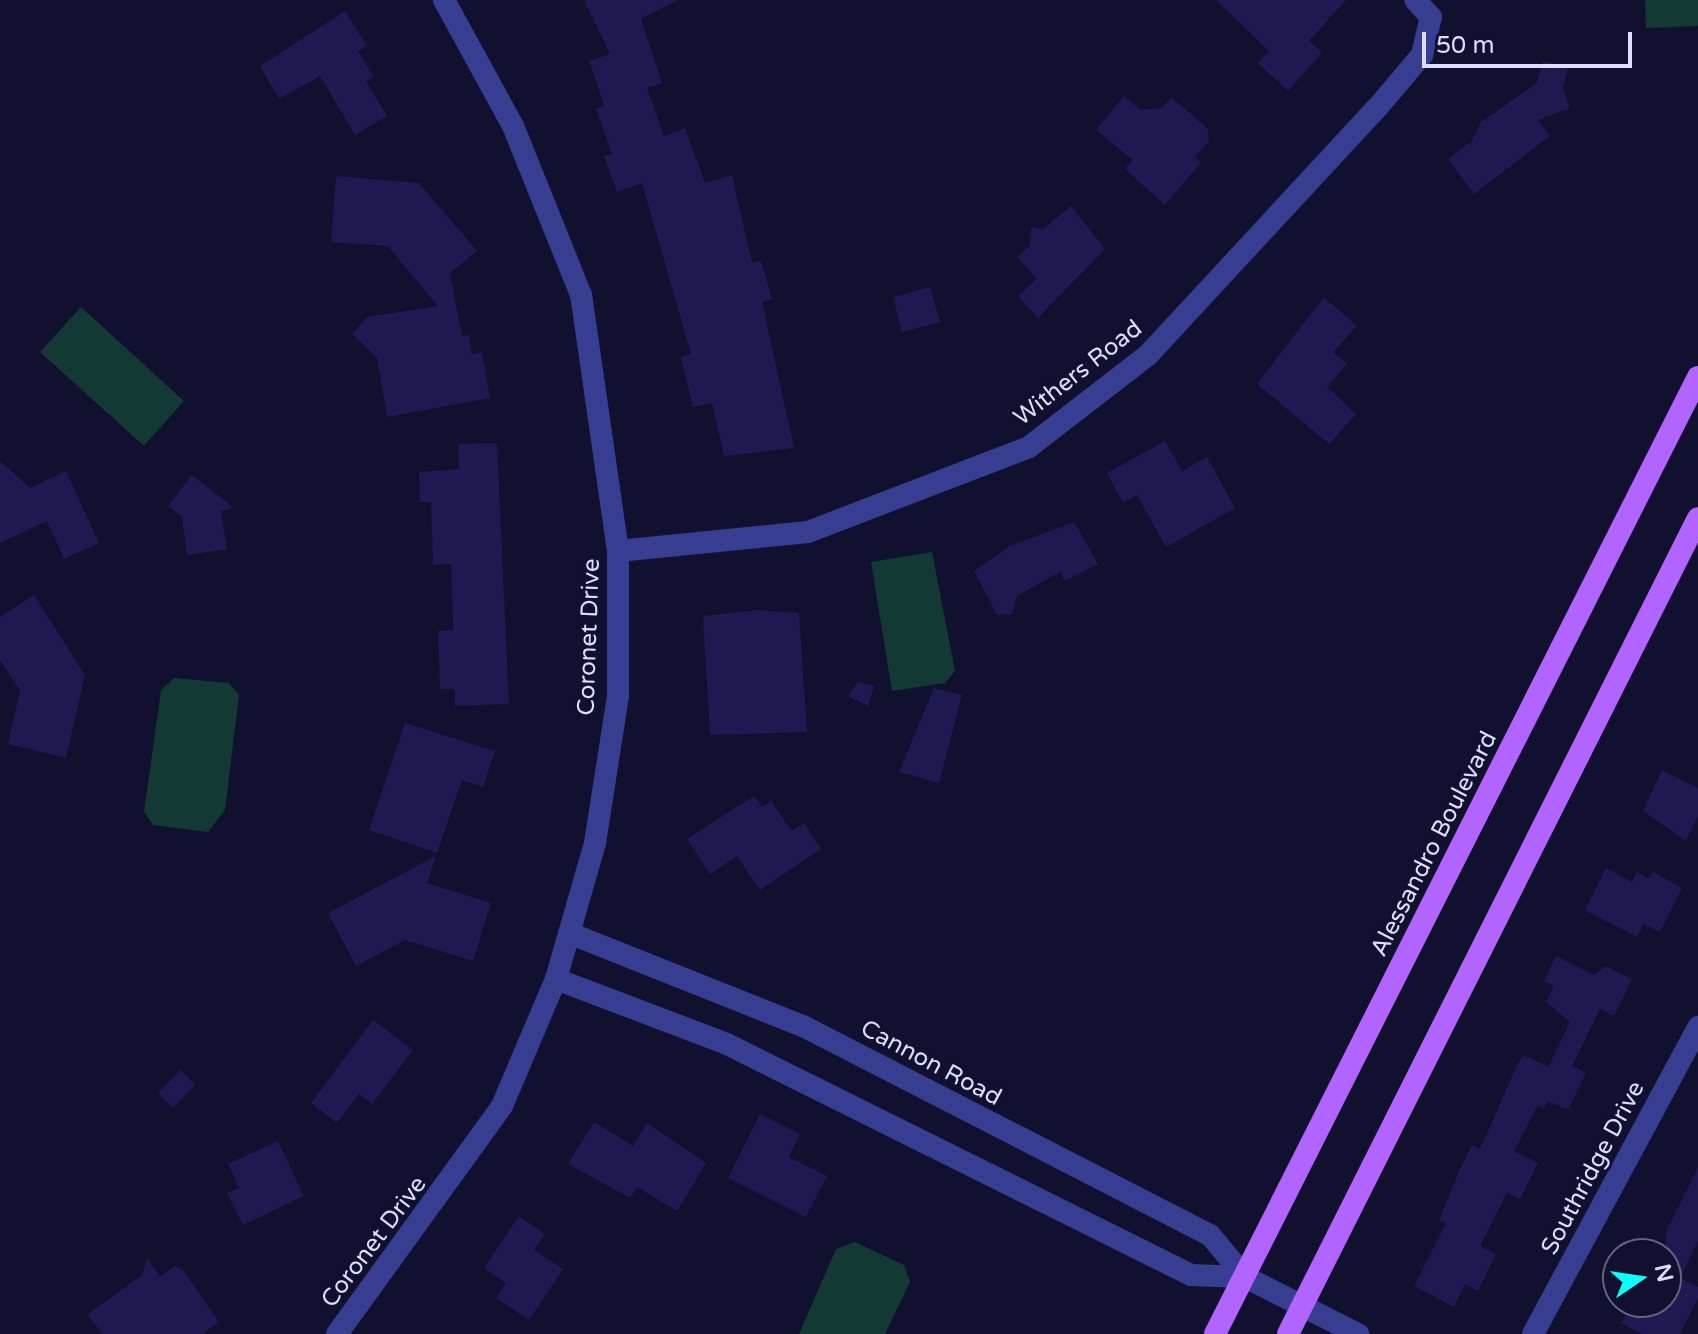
<!DOCTYPE html>
<style>
body{margin:0}
#map{position:relative;width:1698px;height:1334px;overflow:hidden;background:#11102e;font-family:"Varela Round",sans-serif}
div>[style]{position:absolute}
.green>*{inset:0;background:#123933}
.building>*{inset:0;background:#1e1a51}
.minor>*{height:22px;margin:-11px;padding:0 11px;transform-origin:11px;border-radius:11px;background:#373e91}
.primary>*{height:22px;margin:-11px;padding:0 11px;transform-origin:11px;border-radius:11px;background:#b264ff}
span{translate:-50% -50%;white-space:nowrap;text-align:center;line-height:1.15;-webkit-text-stroke:6px #11102e;paint-order:stroke}
.street-label{font-size:24px;color:#ddf}
.north{position:absolute;left:1602px;top:1238px;width:80px;height:80px;box-sizing:border-box;background:#11102e;border:2px solid #636282;border-radius:50%;rotate:77deg;font-size:22px;font-weight:700;line-height:32px;text-align:center;color:#ddf}
.north::after{content:'';display:block;margin:auto;width:28px;height:36px;background:#09fffa;clip-path:polygon(50% 0,100% 100%,50% 72%,0 100%)}
.scale{position:absolute;left:1422px;top:32px;width:210px;height:36px;box-sizing:border-box;border:4px solid #ddf;border-top:0;padding-left:10px;font-size:24px;line-height:28px;white-space:nowrap;color:#ddf;-webkit-text-stroke:6px #11102e;paint-order:stroke}
</style>
<div id="map">
<div class="green">
<i style="clip-path:polygon(1645px 0,1698px 0,1698px 26px,1646px 28px)"></i>
<i style="clip-path:polygon(81px 307px,184px 401px,144px 446px,40px 352px)"></i>
<i style="clip-path:polygon(932px 552px,955px 671px,945px 683px,892px 691px,871px 562px)"></i>
<i style="clip-path:polygon(174px 678px,229px 683px,239px 695px,225px 810px,208px 832px,153px 825px,144px 812px,161px 690px)"></i>
<i style="clip-path:polygon(855px 1242px,904px 1265px,910px 1282px,885px 1334px,799px 1334px,836px 1249px)"></i>
</div>
<div class="building">
<i style="clip-path:polygon(584px 0,678px 0,641px 19px,662px 83px,647px 88px,664px 136px,685px 128px,705px 183px,732px 175px,752px 263px,761px 260px,772px 299px,762px 302px,794px 448px,724px 456px,712px 403px,693px 407px,681px 357px,691px 354px,642px 183px,617px 192px,604px 156px,612px 154px,596px 109px,604px 105px,589px 61px,610px 54px)"></i>
<i style="clip-path:polygon(1216px 0,1346px 0,1309px 41px,1322px 53px,1288px 91px,1258px 63px,1269px 51px)"></i>
<i style="clip-path:polygon(345px 11px,367px 46px,358px 51px,374px 77px,366px 81px,387px 116px,355px 135px,320px 76px,279px 99px,260px 66px)"></i>
<i style="clip-path:polygon(1543px 61px,1568px 67px,1563px 88px,1570px 108px,1538px 120px,1550px 136px,1474px 194px,1448px 159px,1472px 141px,1481px 122px,1537px 83px)"></i>
<i style="clip-path:polygon(1124px 96px,1141px 110px,1162px 108px,1171px 97px,1208px 129px,1209px 141px,1195px 157px,1201px 162px,1165px 205px,1125px 169px,1133px 160px,1096px 130px)"></i>
<i style="clip-path:polygon(336px 176px,419px 183px,477px 251px,450px 273px,462px 336px,469px 335px,472px 354px,482px 352px,490px 398px,387px 417px,377px 358px,352px 334px,367px 317px,438px 306px,388px 246px,331px 242px)"></i>
<i style="clip-path:polygon(1071px 206px,1105px 249px,1038px 318px,1018px 296px,1037px 279px,1017px 257px,1030px 246px,1031px 227px,1043px 229px)"></i>
<i style="clip-path:polygon(930px 287px,940px 322px,902px 332px,893px 297px)"></i>
<i style="clip-path:polygon(1324px 297px,1357px 326px,1333px 352px,1347px 364px,1327px 387px,1356px 414px,1329px 444px,1257px 384px)"></i>
<i style="clip-path:polygon(1165px 441px,1182px 471px,1207px 457px,1235px 508px,1166px 547px,1137px 495px,1123px 503px,1107px 473px)"></i>
<i style="clip-path:polygon(497px 443px,509px 704px,455px 706px,455px 689px,440px 689px,438px 631px,453px 630px,451px 564px,433px 565px,431px 502px,420px 502px,419px 472px,459px 469px,458px 444px)"></i>
<i style="clip-path:polygon(0 461px,30px 488px,66px 471px,99px 543px,64px 559px,47px 521px,0 543px)"></i>
<i style="clip-path:polygon(192px 475px,234px 508px,221px 511px,227px 549px,187px 555px,182px 517px,168px 506px)"></i>
<i style="clip-path:polygon(1074px 522px,1098px 564px,1065px 581px,1060px 572px,1017px 596px,1012px 614px,997px 615px,974px 571px,1010px 546px)"></i>
<i style="clip-path:polygon(34px 595px,85px 675px,66px 758px,8px 744px,20px 691px,0 660px,0 617px)"></i>
<i style="clip-path:polygon(757px 610px,799px 613px,807px 732px,710px 735px,703px 616px)"></i>
<i style="clip-path:polygon(858px 682px,874px 686px,868px 706px,848px 696px)"></i>
<i style="clip-path:polygon(934px 688px,962px 695px,939px 783px,899px 772px)"></i>
<i style="clip-path:polygon(405px 723px,495px 751px,483px 787px,462px 780px,437px 853px,369px 830px)"></i>
<i style="clip-path:polygon(1662px 770px,1698px 788px,1698px 816px,1686px 841px,1643px 811px)"></i>
<i style="clip-path:polygon(754px 796px,762px 807px,771px 801px,792px 831px,804px 823px,821px 849px,760px 890px,737px 856px,710px 874px,687px 839px)"></i>
<i style="clip-path:polygon(436px 856px,427px 883px,491px 903px,473px 961px,405px 940px,356px 966px,328px 913px)"></i>
<i style="clip-path:polygon(1606px 868px,1632px 882px,1637px 872px,1649px 879px,1653px 872px,1682px 888px,1660px 932px,1644px 924px,1637px 937px,1585px 910px)"></i>
<i style="clip-path:polygon(1556px 956px,1594px 975px,1605px 966px,1632px 979px,1614px 1016px,1600px 1009px,1572px 1066px,1586px 1073px,1568px 1110px,1548px 1101px,1544px 1109px,1538px 1105px,1514px 1151px,1538px 1163px,1520px 1199px,1507px 1193px,1480px 1246px,1496px 1254px,1478px 1291px,1465px 1284px,1454px 1307px,1414px 1286px,1446px 1223px,1439px 1220px,1460px 1169px,1472px 1145px,1480px 1149px,1518px 1063px,1524px 1055px,1548px 1067px,1570px 1022px,1546px 1002px,1554px 986px,1544px 981px)"></i>
<i style="clip-path:polygon(373px 1020px,413px 1050px,372px 1104px,359px 1094px,337px 1123px,311px 1103px)"></i>
<i style="clip-path:polygon(181px 1070px,195px 1085px,173px 1108px,158px 1093px)"></i>
<i style="clip-path:polygon(760px 1114px,800px 1134px,789px 1157px,827px 1176px,806px 1217px,728px 1178px)"></i>
<i style="clip-path:polygon(594px 1122px,633px 1146px,647px 1123px,706px 1163px,677px 1211px,637px 1187px,630px 1198px,568px 1164px)"></i>
<i style="clip-path:polygon(278px 1141px,304px 1196px,243px 1225px,227px 1193px,239px 1188px,228px 1164px)"></i>
<i style="clip-path:polygon(1698px 1167px,1698px 1241px,1680px 1278px,1698px 1287px,1698px 1298px,1680px 1334px,1642px 1334px,1621px 1323px,1632px 1302px,1666px 1302px,1666px 1231px)"></i>
<i style="clip-path:polygon(519px 1216px,545px 1234px,534px 1250px,563px 1269px,529px 1320px,496px 1298px,506px 1283px,484px 1268px)"></i>
<i style="clip-path:polygon(147px 1258px,160px 1277px,175px 1266px,183px 1270px,219px 1322px,202px 1334px,102px 1334px,88px 1314px,142px 1275px)"></i>
</div>
<div class="minor">
<i style="left:618px;top:551px;width:191px;rotate:-5.7deg"></i>
<i style="left:808px;top:532px;width:237px;rotate:-21deg"></i>
<i style="left:1029px;top:447px;width:150px;rotate:-37.7deg"></i>
<i style="left:1148px;top:355px;width:337px;rotate:-47.2deg"></i>
<i style="left:1377px;top:108px;width:70px;rotate:-49.7deg"></i>
<i style="left:1422px;top:55px;width:39px;rotate:-77deg"></i>
<i style="left:1431px;top:17px;width:23px;rotate:-133deg"></i>
<i style="left:569px;top:933px;width:252px;rotate:21.7deg"></i>
<i style="left:803px;top:1026px;width:458px;rotate:27.2deg"></i>
<i style="left:1210px;top:1235px;width:55px;rotate:50.2deg"></i>
<i style="left:556px;top:979px;width:183px;rotate:20.8deg"></i>
<i style="left:727px;top:1044px;width:518px;rotate:26.47deg"></i>
<i style="left:1191px;top:1275px;width:54px;rotate:2.1deg"></i>
<i style="left:1245px;top:1277px;width:127px;rotate:26.8deg"></i>
<i style="left:337px;top:1334px;width:281px;rotate:-54.1deg"></i>
<i style="left:502px;top:1106px;width:138px;rotate:-67deg"></i>
<i style="left:556px;top:979px;width:141px;rotate:-74deg"></i>
<i style="left:595px;top:843px;width:149px;rotate:-81.1deg"></i>
<i style="left:618px;top:696px;width:145px;rotate:-90deg"></i>
<i style="left:618px;top:551px;width:259px;rotate:-98.2deg"></i>
<i style="left:581px;top:295px;width:182px;rotate:-111.9deg"></i>
<i style="left:513px;top:126px;width:144px;rotate:-118.7deg"></i>
<i style="left:1533px;top:1334px;width:349px;rotate:-61.7deg"></i>
</div>
<div class="primary">
<i style="left:1215px;top:1334px;width:1072px;rotate:-63.22deg"></i>
<i style="left:1288px;top:1334px;width:913px;rotate:-63.32deg"></i>
</div>
<div class="street-label">
<span style="left:1078px;top:373px;rotate:-38deg">Withers Road</span>
<span style="left:589px;top:637px;rotate:-88deg">Coronet Drive</span>
<span style="left:1434px;top:844px;rotate:-63deg">Alessandro Boulevard</span>
<span style="left:931px;top:1063px;rotate:28deg">Cannon Road</span>
<span style="left:1593px;top:1168px;rotate:-62deg">Southridge Drive</span>
<span style="left:374px;top:1242px;rotate:-53deg">Coronet Drive</span>
</div>
<div class="north">N</div>
<div class="scale">50 m</div>
</div>
